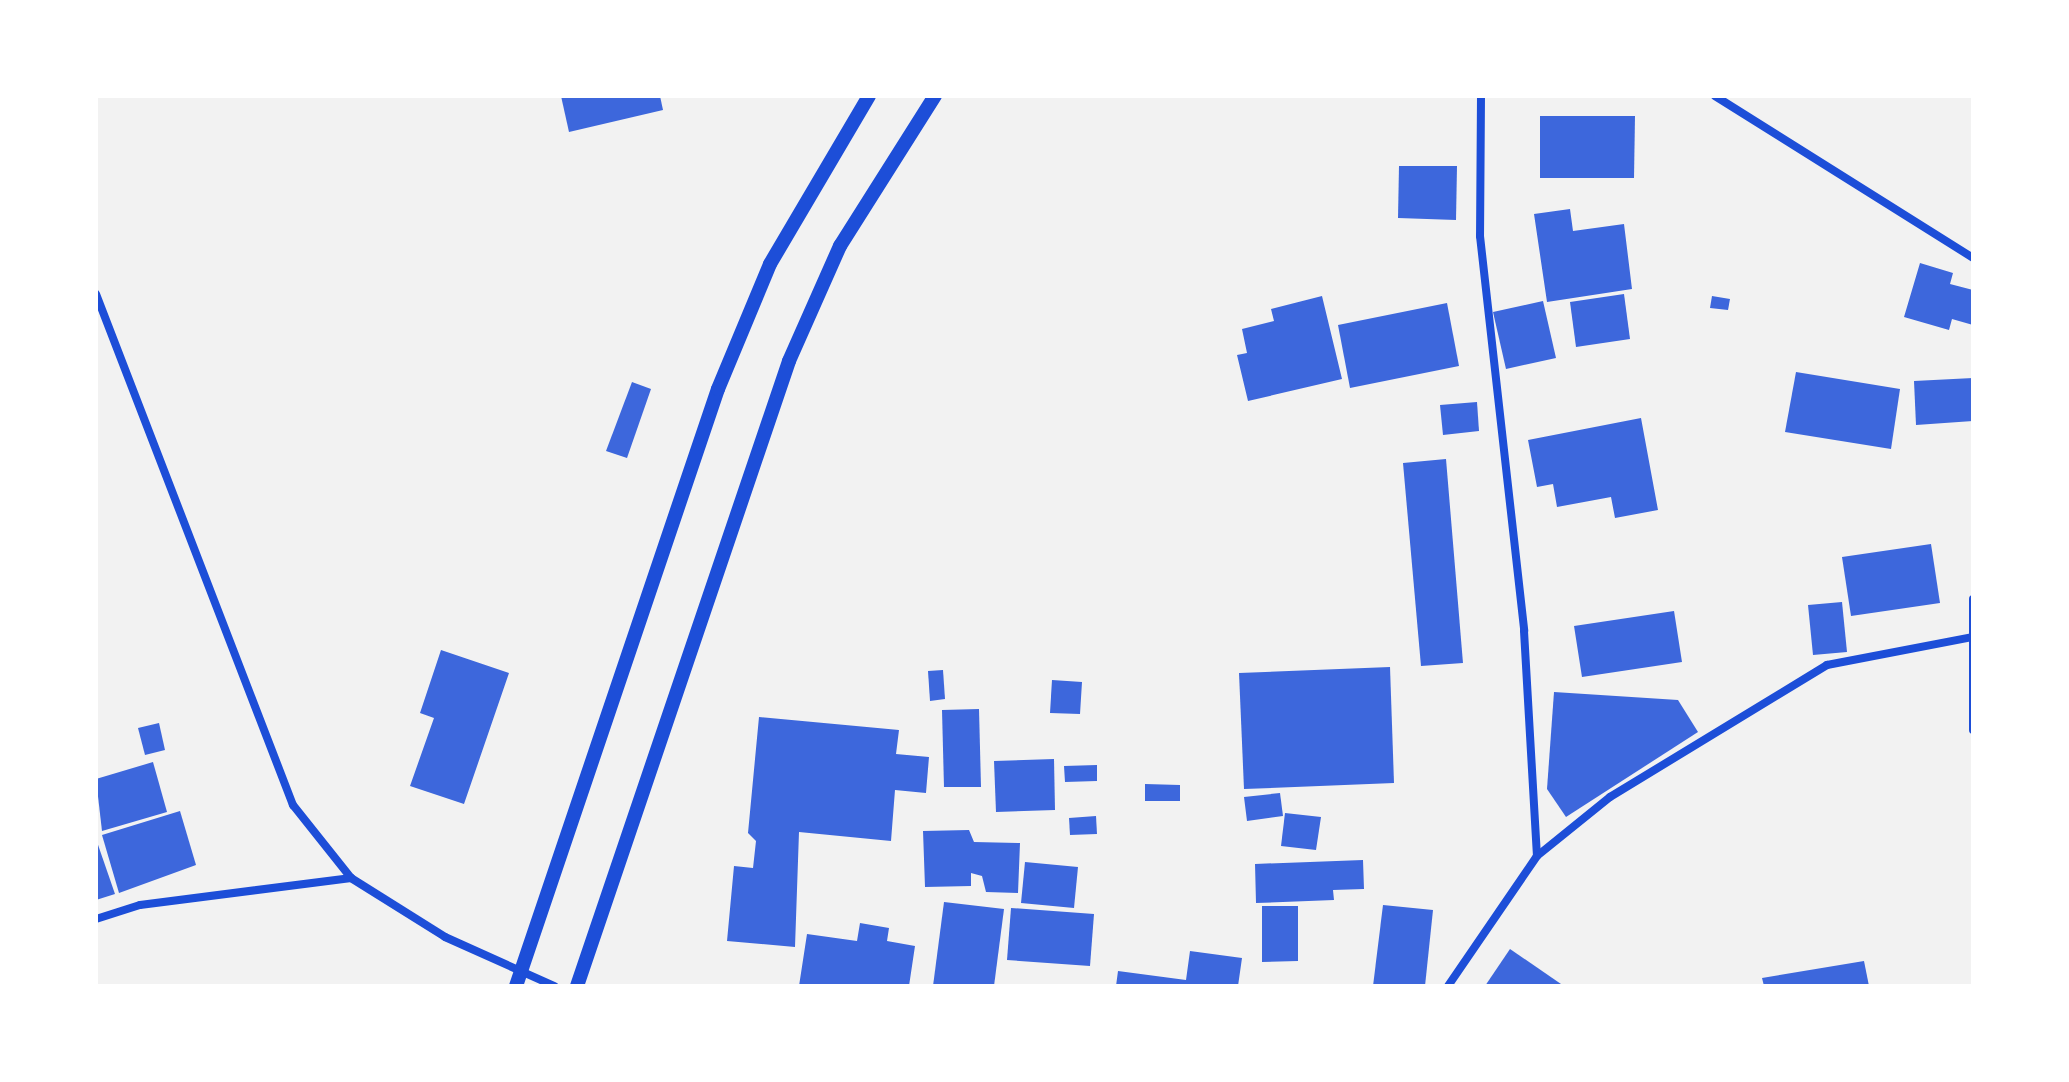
<!DOCTYPE html>
<style>
body{margin:0}
#map{position:relative;width:2069px;height:1082px;overflow:hidden;background:#f2f2f2;font-family:Overpass,sans-serif}
div>[style]{position:absolute}
.building>*{inset:0;background:#3d67dc}
.minor>*{height:8px;margin:-4px;padding:0 4px;transform-origin:4px;border-radius:4px;background:#1d4ed8}
.tertiary>*{height:14px;margin:-7px;padding:0 7px;transform-origin:7px;border-radius:7px;background:#1d4ed8}
span{translate:-50% -50%;white-space:nowrap;text-align:center;line-height:1.15;-webkit-text-stroke:8px #fff;paint-order:stroke}
.frame{position:absolute;inset:0;border:98px solid #fff;pointer-events:none}
</style>
<div id="map">
<div class="building">
<i style="clip-path:polygon(561px 96px,660px 96px,663px 110px,569px 132px)"></i>
<i style="clip-path:polygon(1540px 116px,1635px 116px,1634px 178px,1540px 178px)"></i>
<i style="clip-path:polygon(1399px 166px,1457px 166px,1456px 220px,1398px 218px)"></i>
<i style="clip-path:polygon(1570px 209px,1573px 231px,1624px 224px,1632px 289px,1547px 302px,1534px 214px)"></i>
<i style="clip-path:polygon(1920px 263px,1953px 273px,1950px 284px,1973px 290px,1973px 325px,1952px 319px,1949px 330px,1904px 317px)"></i>
<i style="clip-path:polygon(1624px 294px,1630px 339px,1576px 347px,1570px 302px)"></i>
<i style="clip-path:polygon(1322px 296px,1342px 379px,1248px 401px,1237px 355px,1247px 353px,1242px 329px,1274px 321px,1271px 309px)"></i>
<i style="clip-path:polygon(1712px 296px,1730px 299px,1728px 310px,1710px 308px)"></i>
<i style="clip-path:polygon(1543px 301px,1556px 358px,1506px 369px,1493px 312px)"></i>
<i style="clip-path:polygon(1447px 303px,1459px 366px,1350px 388px,1338px 325px)"></i>
<i style="clip-path:polygon(1796px 372px,1900px 389px,1891px 449px,1785px 432px)"></i>
<i style="clip-path:polygon(1973px 378px,1973px 421px,1916px 425px,1914px 381px)"></i>
<i style="clip-path:polygon(632px 382px,651px 389px,627px 458px,606px 451px)"></i>
<i style="clip-path:polygon(1477px 402px,1479px 431px,1443px 435px,1440px 405px)"></i>
<i style="clip-path:polygon(1641px 418px,1658px 510px,1615px 518px,1611px 497px,1557px 507px,1553px 484px,1537px 487px,1528px 440px)"></i>
<i style="clip-path:polygon(1446px 459px,1463px 663px,1421px 666px,1403px 463px)"></i>
<i style="clip-path:polygon(1931px 544px,1940px 603px,1851px 616px,1842px 557px)"></i>
<i style="clip-path:polygon(1842px 602px,1847px 652px,1813px 655px,1808px 605px)"></i>
<i style="clip-path:polygon(1674px 611px,1682px 662px,1582px 677px,1574px 626px)"></i>
<i style="clip-path:polygon(441px 650px,509px 673px,464px 804px,410px 786px,434px 718px,420px 713px)"></i>
<i style="clip-path:polygon(1390px 667px,1394px 783px,1244px 789px,1239px 673px)"></i>
<i style="clip-path:polygon(943px 670px,945px 699px,930px 701px,928px 671px)"></i>
<i style="clip-path:polygon(1052px 680px,1082px 682px,1080px 714px,1050px 713px)"></i>
<i style="clip-path:polygon(1554px 692px,1678px 700px,1698px 732px,1566px 817px,1547px 789px)"></i>
<i style="clip-path:polygon(979px 709px,981px 787px,944px 787px,942px 710px)"></i>
<i style="clip-path:polygon(759px 717px,899px 730px,896px 754px,929px 757px,926px 793px,895px 790px,891px 841px,799px 832px,795px 947px,727px 941px,734px 866px,753px 868px,756px 841px,748px 833px)"></i>
<i style="clip-path:polygon(159px 723px,165px 750px,145px 755px,138px 728px)"></i>
<i style="clip-path:polygon(1054px 759px,1055px 810px,996px 812px,994px 761px)"></i>
<i style="clip-path:polygon(153px 762px,167px 812px,102px 831px,96px 779px)"></i>
<i style="clip-path:polygon(1097px 765px,1097px 781px,1065px 782px,1064px 766px)"></i>
<i style="clip-path:polygon(1145px 784px,1180px 785px,1180px 801px,1145px 801px)"></i>
<i style="clip-path:polygon(1280px 793px,1283px 816px,1247px 821px,1244px 797px)"></i>
<i style="clip-path:polygon(180px 811px,196px 865px,119px 893px,102px 835px)"></i>
<i style="clip-path:polygon(1285px 813px,1321px 817px,1316px 850px,1281px 846px)"></i>
<i style="clip-path:polygon(1096px 816px,1097px 834px,1070px 835px,1069px 818px)"></i>
<i style="clip-path:polygon(969px 830px,974px 842px,1020px 843px,1018px 893px,986px 892px,982px 876px,971px 873px,971px 886px,925px 887px,923px 831px)"></i>
<i style="clip-path:polygon(96px 839px,115px 894px,96px 900px)"></i>
<i style="clip-path:polygon(1363px 860px,1364px 889px,1333px 890px,1334px 900px,1256px 903px,1255px 864px)"></i>
<i style="clip-path:polygon(1025px 862px,1078px 867px,1074px 908px,1021px 903px)"></i>
<i style="clip-path:polygon(944px 902px,1004px 909px,994px 986px,933px 986px)"></i>
<i style="clip-path:polygon(1383px 905px,1433px 910px,1425px 986px,1373px 986px)"></i>
<i style="clip-path:polygon(1262px 906px,1298px 906px,1298px 961px,1262px 962px)"></i>
<i style="clip-path:polygon(1011px 908px,1094px 914px,1090px 966px,1007px 960px)"></i>
<i style="clip-path:polygon(860px 923px,889px 928px,887px 941px,915px 946px,909px 986px,799px 986px,807px 934px,857px 941px)"></i>
<i style="clip-path:polygon(1510px 949px,1561px 984px,1560px 986px,1485px 986px)"></i>
<i style="clip-path:polygon(1190px 951px,1242px 958px,1238px 986px,1116px 986px,1118px 971px,1186px 980px)"></i>
<i style="clip-path:polygon(1864px 961px,1869px 986px,1764px 986px,1762px 978px)"></i>
</div>
<div class="minor">
<i style="left:1481px;top:96px;width:140px;rotate:90.4deg"></i>
<i style="left:1480px;top:236px;width:397px;rotate:83.6deg"></i>
<i style="left:1524px;top:631px;width:225px;rotate:86.7deg"></i>
<i style="left:1715px;top:96px;width:305px;rotate:32.1deg"></i>
<i style="left:96px;top:294px;width:548px;rotate:68.92deg"></i>
<i style="left:293px;top:805px;width:93px;rotate:51.5deg"></i>
<i style="left:351px;top:878px;width:111px;rotate:32.1deg"></i>
<i style="left:445px;top:937px;width:120px;rotate:24.2deg"></i>
<i style="left:1973px;top:599px;width:131px;rotate:90deg"></i>
<i style="left:96px;top:919px;width:46px;rotate:-17.7deg"></i>
<i style="left:140px;top:905px;width:213px;rotate:-7.3deg"></i>
<i style="left:1448px;top:986px;width:158px;rotate:-55.6deg"></i>
<i style="left:1537px;top:856px;width:94px;rotate:-38.9deg"></i>
<i style="left:1610px;top:797px;width:254px;rotate:-31.3deg"></i>
<i style="left:1827px;top:665px;width:149px;rotate:-10.9deg"></i>
</div>
<div class="tertiary">
<i style="left:516px;top:986px;width:630px;rotate:-71.31deg"></i>
<i style="left:718px;top:389px;width:135px;rotate:-67.4deg"></i>
<i style="left:770px;top:264px;width:195px;rotate:-59.5deg"></i>
<i style="left:577px;top:986px;width:660px;rotate:-71.26deg"></i>
<i style="left:789px;top:361px;width:126px;rotate:-66.1deg"></i>
<i style="left:840px;top:246px;width:178px;rotate:-57.7deg"></i>
</div>
<div class="frame"></div>
</div>
